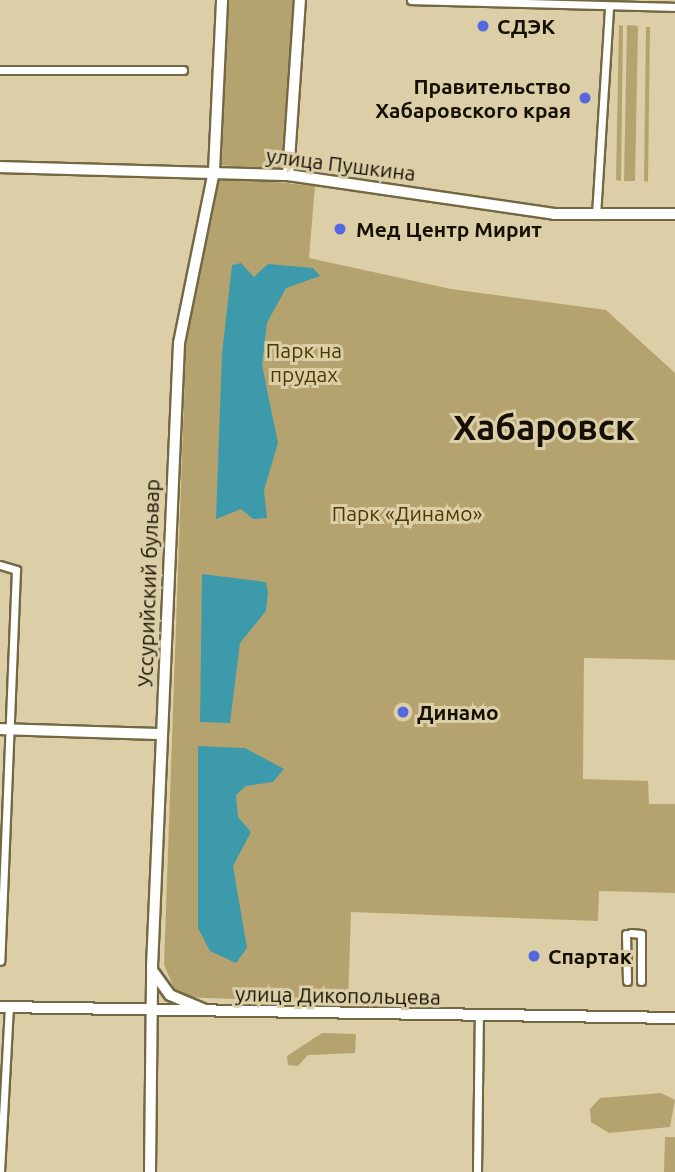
<!DOCTYPE html>
<meta charset="utf-8">
<style>
body{margin:0}
#map{position:relative;width:675px;height:1172px;overflow:hidden;background:#dccfa8;font-family:Ubuntu,sans-serif}
div>[style]{position:absolute}
.green>*{inset:0;background:#b5a36f}
.water>*{inset:0;background:#3c9aab}
.roads{filter:drop-shadow(2px 0 #746843) drop-shadow(-2px 0 #746843) drop-shadow(0 2px #746843) drop-shadow(0 -2px #746843)}
.street>*{height:7px;margin:-3.5px;padding:0 3.5px;transform-origin:3.5px;border-radius:3.5px;background:#fff}
.secondary>*{height:10px;margin:-5px;padding:0 5px;transform-origin:5px;border-radius:5px;background:#fff}
.dots>*{width:19px;height:19px;translate:-50% -50%;box-sizing:border-box;border:4px solid #dccfa8;border-radius:50%}
span{translate:-50% -50%;white-space:nowrap;text-align:center;line-height:1.15;-webkit-text-stroke:6px #dccfa8;paint-order:stroke}
.poi-label{font-size:21px;color:#151003;font-weight:700}
.left{translate:0 -50%;text-align:left}
.right{translate:-100% -50%;text-align:right}
.street-label{font-size:21px;color:#151003}
.park-label{font-size:21px;color:#493a01}
.town-label{font-size:35px;color:#151003;font-weight:700}
</style>
<div id="map">
<div class="green">
<i style="clip-path:polygon(227px 0,293px 0,283px 170px,220px 165px)"></i>
<i style="clip-path:polygon(619px 25px,623px 26px,621px 181px,616px 180px)"></i>
<i style="clip-path:polygon(627px 25px,638px 26px,635px 181px,624px 181px)"></i>
<i style="clip-path:polygon(646px 27px,650px 27px,648px 182px,644px 181px)"></i>
<i style="clip-path:polygon(219px 176px,315px 186px,309px 258px,451px 289px,606px 310px,675px 373px,675px 660px,584px 658px,583px 779px,648px 781px,649px 804px,675px 804px,675px 893px,599px 891px,598px 921px,351px 912px,348px 1003px,178px 997px,164px 965px,186px 343px)"></i>
<i style="clip-path:polygon(322px 1033px,356px 1034px,355px 1053px,308px 1055px,298px 1066px,288px 1065px,287px 1056px)"></i>
<i style="clip-path:polygon(661px 1093px,675px 1100px,670px 1127px,609px 1133px,591px 1122px,590px 1109px,600px 1098px)"></i>
<i style="clip-path:polygon(665px 1137px,675px 1137px,675px 1172px,664px 1172px)"></i>
</div>
<div class="water">
<i style="clip-path:polygon(241px 263px,254px 277px,268px 264px,313px 268px,320px 276px,286px 288px,267px 323px,262px 365px,278px 443px,264px 490px,267px 518px,253px 519px,241px 509px,216px 519px,222px 354px,232px 265px)"></i>
<i style="clip-path:polygon(202px 574px,266px 582px,268px 592px,266px 611px,240px 643px,230px 723px,200px 722px)"></i>
<i style="clip-path:polygon(198px 746px,245px 748px,284px 769px,273px 782px,246px 786px,236px 795px,238px 817px,251px 832px,233px 866px,247px 948px,236px 963px,210px 951px,198px 928px)"></i>
</div>
<div class="roads">
<div class="street">
<i style="left:411px;top:0;width:264px;rotate:1.5deg"></i>
<i style="left:0;top:70px;width:183px"></i>
<i style="left:596px;top:215px;width:208px;rotate:-86.4deg"></i>
<i style="left:0;top:565px;width:17px;rotate:17deg"></i>
<i style="left:16px;top:570px;width:391px;rotate:92.3deg"></i>
<i style="left:631px;top:933px;width:10px;rotate:6deg"></i>
<i style="left:641px;top:934px;width:47px;rotate:90deg"></i>
<i style="left:626px;top:934px;width:47px;rotate:88.8deg"></i>
<i style="left:0;top:1172px;width:165px;rotate:-86.9deg"></i>
<i style="left:477px;top:1172px;width:156px;rotate:-89.3deg"></i>
</div>
<div class="secondary">
<i style="left:0;top:167px;width:288px;rotate:1.6deg"></i>
<i style="left:288px;top:175px;width:269px;rotate:8.3deg"></i>
<i style="left:554px;top:214px;width:121px"></i>
<i style="left:288px;top:175px;width:175px;rotate:-86.1deg"></i>
<i style="left:0;top:729px;width:161px;rotate:1.8deg"></i>
<i style="left:154px;top:973px;width:27px;rotate:54deg"></i>
<i style="left:170px;top:995px;width:36px;rotate:23deg"></i>
<i style="left:0;top:1007px;width:675px;rotate:0.93deg"></i>
<i style="left:150px;top:1172px;width:205px;rotate:-89.4deg"></i>
<i style="left:152px;top:967px;width:625px;rotate:-87.52deg"></i>
<i style="left:179px;top:343px;width:176px;rotate:-78.5deg"></i>
<i style="left:214px;top:171px;width:171px;rotate:-87.3deg"></i>
</div>
</div>
<div class="dots">
<i style="left:483px;top:26px;background:#5368de"></i>
<i style="left:585px;top:98px;background:#5368de"></i>
<i style="left:340px;top:229px;background:#5368de"></i>
<i style="left:403px;top:712px;background:#5368de"></i>
<i style="left:534px;top:956px;background:#5368de"></i>
</div>
<div class="poi-label">
<span class="left" style="left:497px;top:26px">СДЭК</span>
<span class="right" style="left:571px;top:98px">Правительство<br>Хабаровского края</span>
<span class="left" style="left:356px;top:229px">Мед Центр Мирит</span>
<span class="left" style="left:417px;top:712px">Динамо</span>
<span class="left" style="left:548px;top:956px">Спартак</span>
</div>
<div class="street-label">
<span style="left:341px;top:164px;rotate:7deg">улица Пушкина</span>
<span style="left:148px;top:583px;rotate:-88deg">Уссурийский бульвар</span>
<span style="left:338px;top:995px;rotate:1deg">улица Дикопольцева</span>
</div>
<div class="park-label">
<span style="left:304px;top:362px">Парк на<br>прудах</span>
<span style="left:407px;top:513px">Парк «Динамо»</span>
</div>
<div class="town-label">
<span style="left:544px;top:427px">Хабаровск</span>
</div>
</div>
